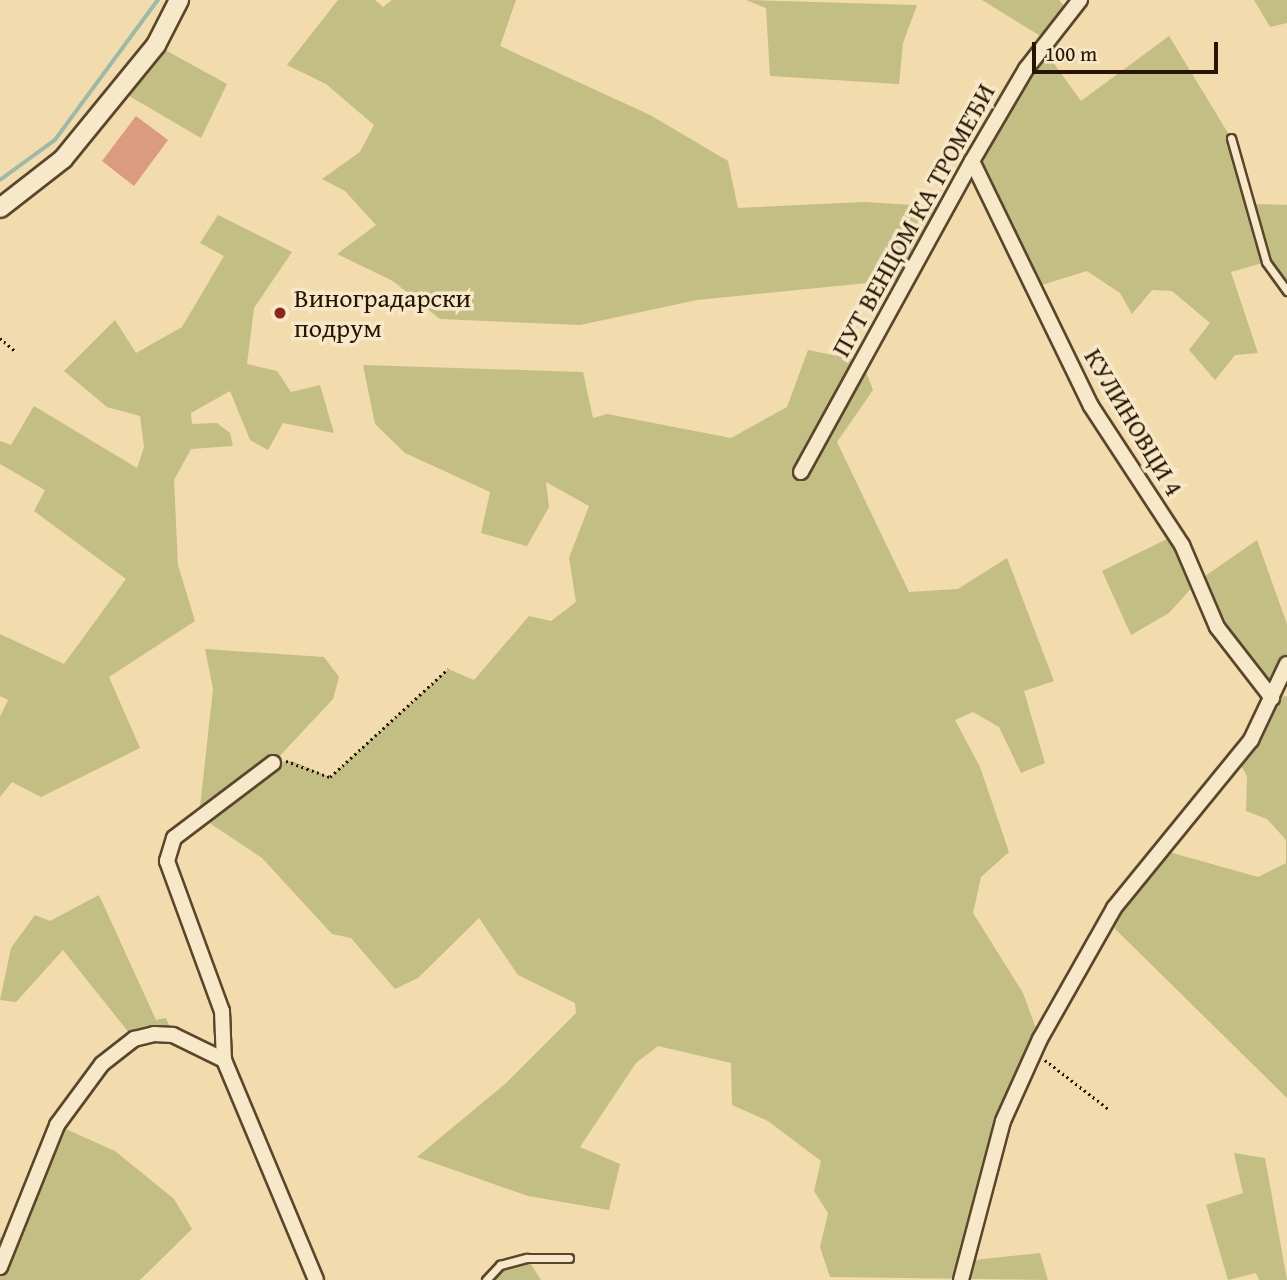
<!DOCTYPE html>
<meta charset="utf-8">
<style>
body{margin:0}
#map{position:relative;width:1287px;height:1280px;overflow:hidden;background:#f2dbac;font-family:"Gentium Book Plus",serif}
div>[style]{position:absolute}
.green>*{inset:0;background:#c2be84}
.stream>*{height:3.5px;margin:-1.75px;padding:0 1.75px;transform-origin:1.75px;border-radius:1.75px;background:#9bbba8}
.building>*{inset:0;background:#db9b7e}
.path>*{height:2.5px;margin-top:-1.25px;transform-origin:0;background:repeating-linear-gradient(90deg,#271500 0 2px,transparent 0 5.5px)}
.roads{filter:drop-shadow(2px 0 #5a462b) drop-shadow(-2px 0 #5a462b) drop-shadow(0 2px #5a462b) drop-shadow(0 -2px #5a462b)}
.service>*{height:7px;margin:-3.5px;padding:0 3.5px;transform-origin:3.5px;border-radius:3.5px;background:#f7e8c9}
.minor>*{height:14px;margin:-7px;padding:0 7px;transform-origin:7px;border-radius:7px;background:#f7e8c9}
.tertiary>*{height:18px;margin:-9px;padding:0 9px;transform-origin:9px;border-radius:9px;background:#f7e8c9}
.dots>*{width:19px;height:19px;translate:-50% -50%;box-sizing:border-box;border:4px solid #f7e8c9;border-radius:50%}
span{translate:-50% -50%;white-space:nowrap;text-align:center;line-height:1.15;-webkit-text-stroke:7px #f7e8c9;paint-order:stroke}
.street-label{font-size:26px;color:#271500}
.poi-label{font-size:26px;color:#271500}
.left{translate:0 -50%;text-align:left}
.scale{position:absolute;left:1032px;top:42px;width:186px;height:32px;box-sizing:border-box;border:4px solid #271500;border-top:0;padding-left:9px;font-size:21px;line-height:24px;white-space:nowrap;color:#271500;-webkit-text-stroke:5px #f7e8c9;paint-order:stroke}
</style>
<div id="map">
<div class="green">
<i style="clip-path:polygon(338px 0,375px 0,383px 7px,392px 0,516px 0,500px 46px,650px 115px,728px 161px,738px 208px,864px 202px,947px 207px,907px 279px,697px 300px,580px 325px,440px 319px,393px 281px,337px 254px,376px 225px,345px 191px,322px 179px,360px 152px,374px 125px,326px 84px,287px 65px)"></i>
<i style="clip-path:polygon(746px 0,917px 5px,903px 43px,899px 84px,770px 76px,766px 8px)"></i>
<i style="clip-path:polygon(982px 0,1059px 0,1070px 12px,1047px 40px)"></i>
<i style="clip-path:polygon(1254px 0,1287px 0,1287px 23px,1270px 27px)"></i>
<i style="clip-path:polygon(1169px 36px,1231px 138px,1250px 204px,1287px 205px,1287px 291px,1266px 262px,1231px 272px,1258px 353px,1235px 355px,1215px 380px,1189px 350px,1210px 323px,1172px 291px,1152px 290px,1132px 314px,1120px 293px,1087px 271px,1035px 287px,972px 161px,1042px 47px,1081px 101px)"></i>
<i style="clip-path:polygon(156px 45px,227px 84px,201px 138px,119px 90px)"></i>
<i style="clip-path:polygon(218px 215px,292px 252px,254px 308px,247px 364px,277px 371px,291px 392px,320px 385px,334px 433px,283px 423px,268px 450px,250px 440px,230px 391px,191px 413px,192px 424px,217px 423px,230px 433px,233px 446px,191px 449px,174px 480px,178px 565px,195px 621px,109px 677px,140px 748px,41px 797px,12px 782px,0 797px,0 717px,8px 700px,0 696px,0 634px,64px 664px,126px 579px,34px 511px,45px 490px,0 464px,0 441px,11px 445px,34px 406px,137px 468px,144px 447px,140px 416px,107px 407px,64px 371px,115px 320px,136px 353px,182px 327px,224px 256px,200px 243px)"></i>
<i style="clip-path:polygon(808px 350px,862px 361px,873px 390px,837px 442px,909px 592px,958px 589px,1007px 558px,1054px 681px,1024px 691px,1045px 763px,1021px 773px,999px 727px,973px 712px,955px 720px,980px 767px,1009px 852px,981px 877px,973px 913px,1023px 993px,1040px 1039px,1003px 1121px,965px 1261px,1040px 1253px,1048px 1280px,830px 1277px,820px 1247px,828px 1213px,814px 1191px,821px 1161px,768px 1121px,732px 1105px,731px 1063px,658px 1046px,636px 1063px,580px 1147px,620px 1164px,609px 1210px,528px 1196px,417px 1157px,505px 1084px,576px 1013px,575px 1003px,518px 975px,479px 918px,418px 978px,395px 989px,351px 938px,332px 934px,262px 858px,199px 816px,213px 689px,205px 649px,324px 657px,339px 677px,333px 699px,274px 762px,292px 761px,330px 777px,448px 669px,474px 680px,529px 616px,551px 621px,576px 602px,569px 558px,589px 506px,546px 482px,549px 507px,527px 546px,481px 533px,490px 492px,405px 453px,375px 424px,363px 365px,583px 372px,593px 418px,607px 414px,731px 438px,787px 407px)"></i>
<i style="clip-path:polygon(1175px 535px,1198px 581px,1257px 540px,1287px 624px,1287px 664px,1273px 698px,1287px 696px,1287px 1098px,1107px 921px,1162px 850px,1258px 877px,1286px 863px,1286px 840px,1267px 819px,1246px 811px,1247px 776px,1237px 759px,1272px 698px,1217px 627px,1197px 582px,1169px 613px,1131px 635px,1102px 571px)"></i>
<i style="clip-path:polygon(99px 895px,156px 1020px,166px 1018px,173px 1035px,134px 1039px,63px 950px,16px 1002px,0 1000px,11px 948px,35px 915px,50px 921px)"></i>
<i style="clip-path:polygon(57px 1125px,115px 1151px,174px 1199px,192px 1229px,140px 1280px,0 1280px,0 1237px,10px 1243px)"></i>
<i style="clip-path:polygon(1234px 1153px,1265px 1158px,1287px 1280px,1259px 1280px,1256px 1273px,1228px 1280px,1206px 1205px,1243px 1193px)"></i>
<i style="clip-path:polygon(527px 1258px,541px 1280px,486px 1280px,500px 1265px)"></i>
</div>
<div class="stream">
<i style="left:0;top:180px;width:68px;rotate:-36deg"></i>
<i style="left:55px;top:140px;width:174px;rotate:-53.7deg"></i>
</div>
<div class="building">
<i style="clip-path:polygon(136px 116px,168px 140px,134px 186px,102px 161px)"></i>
<i style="clip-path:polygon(276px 305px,288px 309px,283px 322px,271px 317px)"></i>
</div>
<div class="path">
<i style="left:0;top:338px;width:21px;rotate:41deg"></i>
<i style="left:286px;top:761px;width:47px;rotate:20deg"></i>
<i style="left:330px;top:777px;width:160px;rotate:-42.5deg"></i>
<i style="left:1045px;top:1060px;width:82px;rotate:37.6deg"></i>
</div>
<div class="roads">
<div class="service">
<i style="left:1231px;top:138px;width:129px;rotate:74.2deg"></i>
<i style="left:1266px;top:262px;width:36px;rotate:54deg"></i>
<i style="left:486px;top:1280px;width:21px;rotate:-47deg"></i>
<i style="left:500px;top:1265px;width:28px;rotate:-15deg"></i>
<i style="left:527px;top:1258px;width:42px"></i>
</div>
<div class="minor">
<i style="left:972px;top:161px;width:272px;rotate:64.1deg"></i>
<i style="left:1091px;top:406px;width:166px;rotate:56.8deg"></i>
<i style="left:1182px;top:545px;width:89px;rotate:66.9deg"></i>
<i style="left:1217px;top:627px;width:90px;rotate:52.2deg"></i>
<i style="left:801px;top:472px;width:355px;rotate:-61.2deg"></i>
<i style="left:972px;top:161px;width:107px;rotate:-59.6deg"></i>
<i style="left:1026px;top:69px;width:88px;rotate:-52deg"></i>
<i style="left:273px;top:763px;width:124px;rotate:142.9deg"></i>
<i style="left:174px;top:838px;width:24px;rotate:107deg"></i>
<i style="left:167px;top:861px;width:160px;rotate:69.9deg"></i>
<i style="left:222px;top:1011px;width:49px;rotate:87.7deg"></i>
<i style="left:224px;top:1060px;width:238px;rotate:67.3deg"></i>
<i style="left:0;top:1267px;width:153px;rotate:-68.1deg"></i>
<i style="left:57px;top:1125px;width:76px;rotate:-53.6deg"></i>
<i style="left:102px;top:1064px;width:41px;rotate:-38deg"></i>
<i style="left:134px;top:1039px;width:21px;rotate:-14deg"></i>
<i style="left:154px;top:1034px;width:19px;rotate:3deg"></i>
<i style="left:173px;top:1035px;width:57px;rotate:26.1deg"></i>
<i style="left:961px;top:1280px;width:164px;rotate:-75.2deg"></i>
<i style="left:1003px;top:1121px;width:90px;rotate:-65.7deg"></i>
<i style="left:1040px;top:1039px;width:150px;rotate:-60.5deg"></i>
<i style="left:1114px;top:908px;width:217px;rotate:-50.8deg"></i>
<i style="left:1251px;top:740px;width:84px;rotate:-64.7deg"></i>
</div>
<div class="tertiary">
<i style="left:0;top:208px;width:80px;rotate:-37.9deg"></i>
<i style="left:63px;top:159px;width:147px;rotate:-50.8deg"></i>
<i style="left:156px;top:45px;width:51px;rotate:-62.9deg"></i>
</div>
</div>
<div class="dots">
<i style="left:280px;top:313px;background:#8f2418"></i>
</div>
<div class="street-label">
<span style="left:913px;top:220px;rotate:-61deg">ПУТ ВЕНЦОМ КА ТРОМЕЂИ</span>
<span style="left:1134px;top:422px;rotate:59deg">КУЛИНОВЦИ 4</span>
</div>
<div class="poi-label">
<span class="left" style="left:294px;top:313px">Виноградарски<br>подрум</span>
</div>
<div class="scale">100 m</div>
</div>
